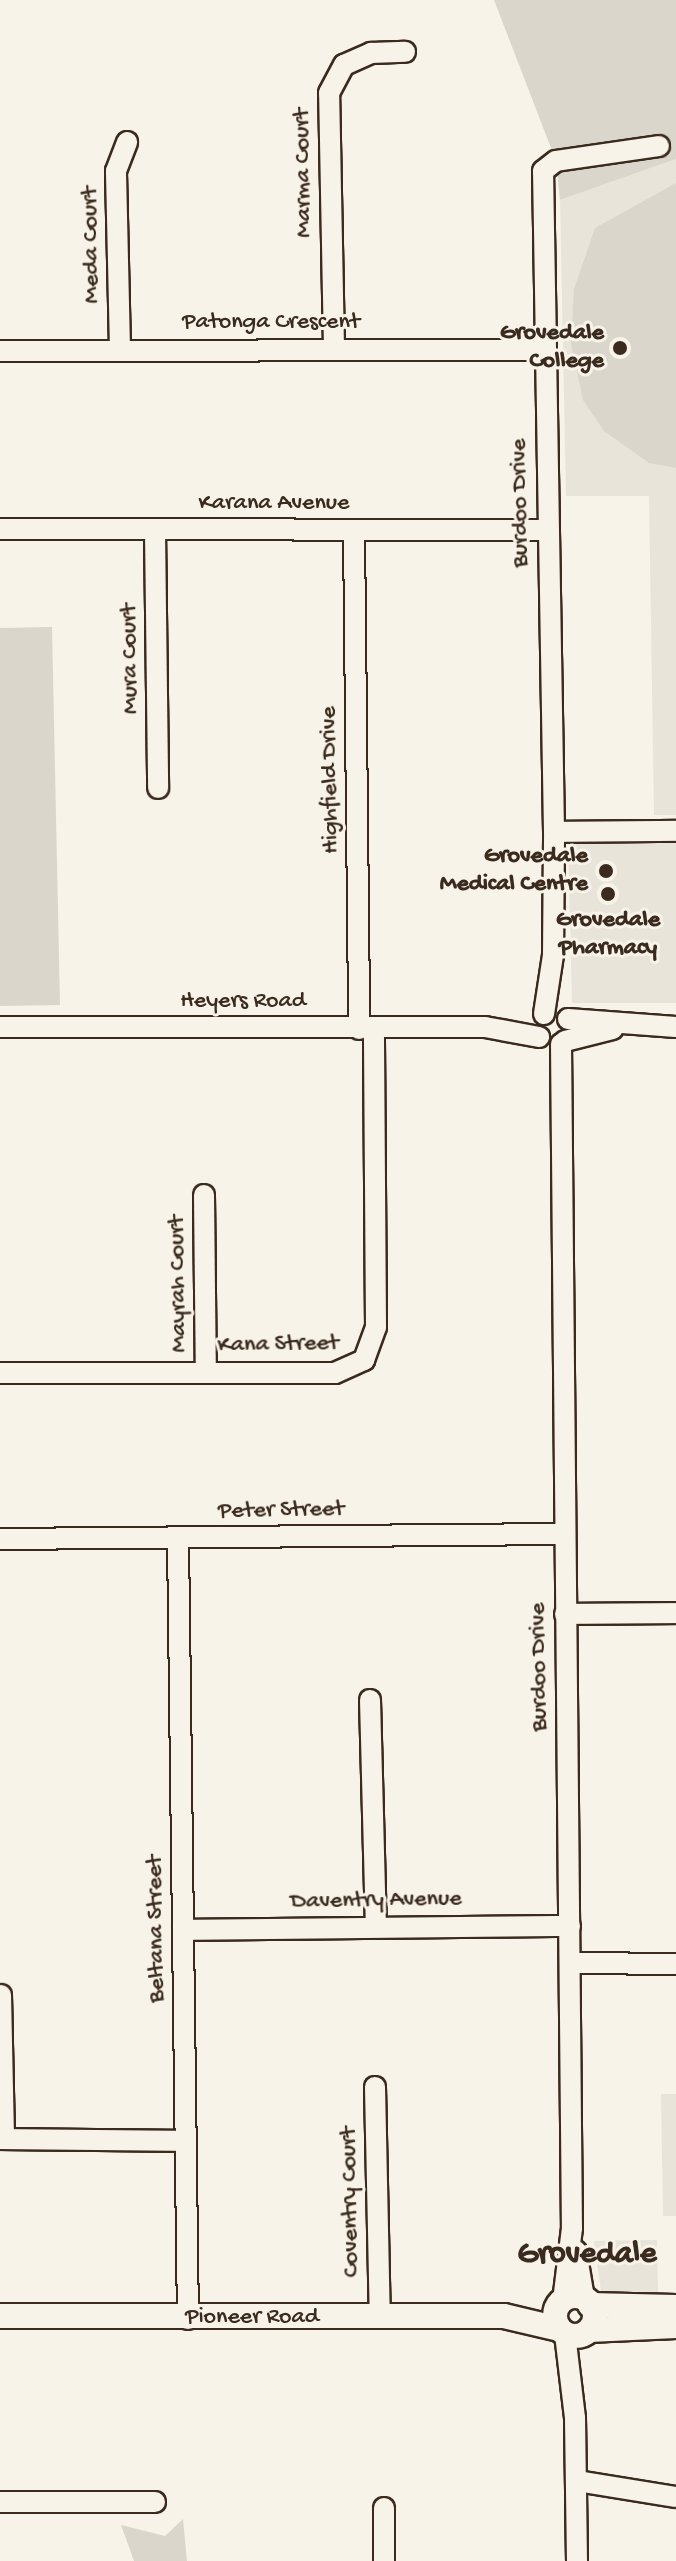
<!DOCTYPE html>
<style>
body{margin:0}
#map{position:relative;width:676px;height:2561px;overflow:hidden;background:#f7f3e8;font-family:"Gochi Hand",sans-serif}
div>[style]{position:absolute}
.built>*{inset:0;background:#e9e4d9}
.green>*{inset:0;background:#dbd6cb}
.roads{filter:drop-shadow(2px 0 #3b2a1e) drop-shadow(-2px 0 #3b2a1e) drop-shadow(0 2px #3b2a1e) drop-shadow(0 -2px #3b2a1e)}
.minor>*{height:20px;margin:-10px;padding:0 10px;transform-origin:10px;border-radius:10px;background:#f7f3e8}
.major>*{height:24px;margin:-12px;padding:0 12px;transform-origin:12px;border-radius:12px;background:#f7f3e8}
.major>.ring{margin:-12px;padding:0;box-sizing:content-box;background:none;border:24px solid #f7f3e8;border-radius:50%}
.dots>*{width:22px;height:22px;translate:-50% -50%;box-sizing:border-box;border:4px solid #f7f3e8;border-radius:50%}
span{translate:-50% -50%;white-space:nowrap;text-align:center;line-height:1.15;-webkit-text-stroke:6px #f7f3e8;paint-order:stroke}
.street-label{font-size:24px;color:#3b2a1e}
.poi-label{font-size:24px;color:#3b2a1e;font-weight:700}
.right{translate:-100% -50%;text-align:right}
.district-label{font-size:32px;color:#3b2a1e;font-weight:700}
</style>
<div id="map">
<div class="built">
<i style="clip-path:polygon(676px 159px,676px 815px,654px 815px,649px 496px,566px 496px,560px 200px)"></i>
<i style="clip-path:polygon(676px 839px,676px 1003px,572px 1003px,568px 840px)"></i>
<i style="clip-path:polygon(661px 2094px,676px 2094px,676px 2216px,663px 2216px)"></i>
<i style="clip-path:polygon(657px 2240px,658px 2292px,601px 2291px,594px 2241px)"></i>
</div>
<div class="green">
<i style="clip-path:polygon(494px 0,676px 0,676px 159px,560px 200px,556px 161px)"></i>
<i style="clip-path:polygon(676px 183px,676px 468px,649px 463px,604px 431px,583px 400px,571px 344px,574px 289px,595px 228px)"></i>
<i style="clip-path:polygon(52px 627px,60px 1005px,0 1006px,0 628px)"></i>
<i style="clip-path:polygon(183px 2519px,187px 2561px,134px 2561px,121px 2525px,165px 2536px)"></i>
</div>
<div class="roads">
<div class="minor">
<i style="left:334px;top:348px;width:255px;rotate:-91.1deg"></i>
<i style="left:329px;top:93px;width:32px;rotate:-62deg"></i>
<i style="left:344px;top:65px;width:30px;rotate:-24deg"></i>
<i style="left:371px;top:53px;width:34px;rotate:-2deg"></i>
<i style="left:120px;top:349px;width:178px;rotate:-91.3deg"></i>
<i style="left:116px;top:171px;width:31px;rotate:-69deg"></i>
<i style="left:0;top:351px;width:543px;rotate:-0.11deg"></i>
<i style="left:0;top:529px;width:547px;rotate:0.1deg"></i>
<i style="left:155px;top:530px;width:258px;rotate:89.3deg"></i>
<i style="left:354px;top:530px;width:499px;rotate:89.4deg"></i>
<i style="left:554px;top:832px;width:122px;rotate:-0.5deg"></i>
<i style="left:544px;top:1014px;width:60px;rotate:-81.3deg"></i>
<i style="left:553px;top:955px;width:123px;rotate:-89.5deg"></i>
<i style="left:554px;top:832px;width:661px;rotate:-90.95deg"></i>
<i style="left:543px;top:171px;width:16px;rotate:-38deg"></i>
<i style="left:556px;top:161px;width:104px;rotate:-8.3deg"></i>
<i style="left:568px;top:1019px;width:108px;rotate:4.2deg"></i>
<i style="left:0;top:1027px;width:485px"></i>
<i style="left:485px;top:1027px;width:55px;rotate:10.5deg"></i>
<i style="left:565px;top:1041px;width:49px;rotate:-14deg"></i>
<i style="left:561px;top:1044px;width:1184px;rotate:89.47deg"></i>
<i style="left:572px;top:2228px;width:74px;rotate:97deg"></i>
<i style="left:204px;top:1195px;width:178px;rotate:89.4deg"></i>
<i style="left:0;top:1373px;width:335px"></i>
<i style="left:335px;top:1373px;width:32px;rotate:-24deg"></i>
<i style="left:364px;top:1360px;width:35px;rotate:-70deg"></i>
<i style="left:376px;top:1327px;width:298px;rotate:-90.4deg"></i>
<i style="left:178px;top:1538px;width:781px;rotate:89.27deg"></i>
<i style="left:0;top:1539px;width:563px;rotate:-0.51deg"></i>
<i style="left:565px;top:1614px;width:111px;rotate:-0.5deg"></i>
<i style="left:370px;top:1700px;width:226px;rotate:88.5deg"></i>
<i style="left:183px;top:1930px;width:387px;rotate:-0.6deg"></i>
<i style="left:570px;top:1963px;width:106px;rotate:0.5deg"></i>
<i style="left:1px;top:1995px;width:144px;rotate:88.8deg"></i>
<i style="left:375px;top:2087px;width:230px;rotate:88.8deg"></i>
<i style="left:0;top:2139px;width:185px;rotate:0.6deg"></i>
<i style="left:576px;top:2251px;width:48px;rotate:80.3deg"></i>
<i style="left:565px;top:2334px;width:85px;rotate:83.2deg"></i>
<i style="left:575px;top:2418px;width:143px;rotate:89.2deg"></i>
<i style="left:577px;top:2481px;width:100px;rotate:9.2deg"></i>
<i style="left:0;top:2502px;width:155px"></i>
<i style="left:384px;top:2508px;width:53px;rotate:90deg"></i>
</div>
<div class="major">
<i class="ring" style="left:555px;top:2296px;width:16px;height:16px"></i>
<i style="left:590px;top:2305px;width:86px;rotate:1.3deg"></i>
<i style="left:0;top:2316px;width:504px"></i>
<i style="left:504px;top:2316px;width:57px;rotate:13.3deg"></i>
<i style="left:589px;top:2330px;width:87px;rotate:-2.6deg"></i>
</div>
</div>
<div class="dots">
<i style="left:620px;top:348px;background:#3b2a1e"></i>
<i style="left:606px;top:871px;background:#3b2a1e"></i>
<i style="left:608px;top:894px;background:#3b2a1e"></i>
</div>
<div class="street-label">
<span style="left:304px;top:173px;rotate:-91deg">Marma Court</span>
<span style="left:92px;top:245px;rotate:-91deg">Meda Court</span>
<span style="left:271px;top:323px">Patonga Crescent</span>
<span style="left:521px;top:503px;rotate:-91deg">Burdoo Drive</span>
<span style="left:274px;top:504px">Karana Avenue</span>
<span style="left:131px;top:659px;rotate:-91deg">Mura Court</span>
<span style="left:331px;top:780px;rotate:-91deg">Highfield Drive</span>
<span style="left:243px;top:1002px">Heyers Road</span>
<span style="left:179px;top:1284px;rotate:-91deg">Mayrah Court</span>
<span style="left:278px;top:1345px;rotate:-1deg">Kana Street</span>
<span style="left:281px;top:1511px;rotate:-1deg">Peter Street</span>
<span style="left:540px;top:1667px;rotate:-91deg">Burdoo Drive</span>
<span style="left:376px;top:1901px;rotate:-1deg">Daventry Avenue</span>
<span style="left:157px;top:1929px;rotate:-91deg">Beltana Street</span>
<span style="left:351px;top:2202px;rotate:-91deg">Coventry Court</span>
<span style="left:252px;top:2318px">Pioneer Road</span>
</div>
<div class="poi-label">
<span class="right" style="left:604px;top:348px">Grovedale<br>College</span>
<span class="right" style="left:588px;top:871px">Grovedale<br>Medical Centre</span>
<span style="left:608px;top:935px">Grovedale<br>Pharmacy</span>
</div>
<div class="district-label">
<span style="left:587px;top:2255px">Grovedale</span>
</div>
</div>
